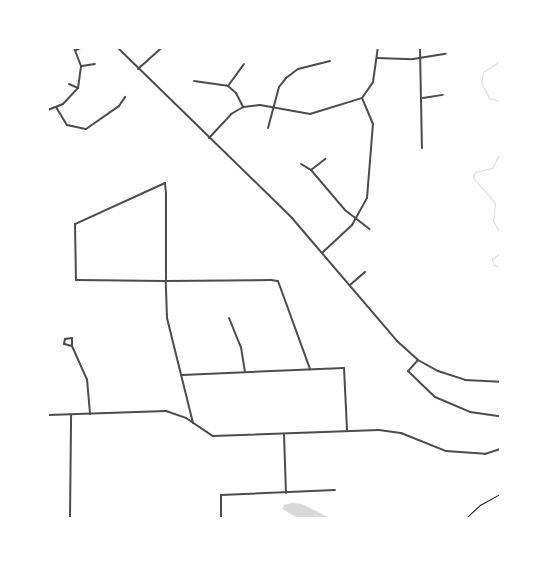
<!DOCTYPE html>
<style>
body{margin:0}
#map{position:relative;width:548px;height:566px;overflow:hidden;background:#fff;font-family:"Nunito Sans",sans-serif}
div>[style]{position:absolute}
.water>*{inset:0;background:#d9d9d9}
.stream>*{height:1px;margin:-0.5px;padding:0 0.5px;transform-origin:0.5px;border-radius:0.5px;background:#d9d9d9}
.path>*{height:0.5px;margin:-0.25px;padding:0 0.25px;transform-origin:0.25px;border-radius:0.25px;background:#111}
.minor>*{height:2px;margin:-1px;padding:0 1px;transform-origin:1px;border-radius:1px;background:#4c4c4c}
.tertiary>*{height:2px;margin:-1px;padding:0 1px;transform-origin:1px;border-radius:1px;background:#4c4c4c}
span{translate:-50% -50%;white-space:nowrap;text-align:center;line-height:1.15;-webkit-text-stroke:4px #fff;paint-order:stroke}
.frame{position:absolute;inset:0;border:49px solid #fff;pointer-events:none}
</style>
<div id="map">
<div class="water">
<i style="clip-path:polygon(292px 503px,302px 504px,330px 518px,298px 518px,282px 509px,284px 505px)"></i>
</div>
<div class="stream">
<i style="left:500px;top:61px;width:20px;rotate:147deg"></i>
<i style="left:483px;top:72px;width:10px;rotate:101deg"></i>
<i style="left:481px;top:82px;width:18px;rotate:63deg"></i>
<i style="left:489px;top:98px;width:11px;rotate:15deg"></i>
<i style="left:500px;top:153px;width:17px;rotate:118deg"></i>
<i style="left:492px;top:168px;width:17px;rotate:167deg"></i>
<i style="left:475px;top:172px;width:5px;rotate:112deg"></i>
<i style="left:473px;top:177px;width:34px;rotate:50deg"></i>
<i style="left:495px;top:203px;width:18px;rotate:96deg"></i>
<i style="left:493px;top:221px;width:13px;rotate:58deg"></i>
<i style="left:500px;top:253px;width:10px;rotate:143deg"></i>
<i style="left:492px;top:259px;width:6px;rotate:72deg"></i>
<i style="left:494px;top:265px;width:6px;rotate:18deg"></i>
</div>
<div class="path">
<i style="left:430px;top:518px;width:5px"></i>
<i style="left:466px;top:518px;width:19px;rotate:-43deg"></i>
<i style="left:480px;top:505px;width:23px;rotate:-29deg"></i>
</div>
<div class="minor">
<i style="left:420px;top:48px;width:100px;rotate:88.9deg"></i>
<i style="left:76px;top:50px;width:5px;rotate:-22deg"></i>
<i style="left:377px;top:58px;width:36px;rotate:2deg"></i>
<i style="left:413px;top:59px;width:33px;rotate:-9deg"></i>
<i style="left:82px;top:66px;width:13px;rotate:-9deg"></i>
<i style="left:138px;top:69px;width:31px;rotate:-42deg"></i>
<i style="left:194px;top:81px;width:34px;rotate:8deg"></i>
<i style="left:228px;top:86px;width:11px;rotate:41deg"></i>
<i style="left:236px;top:93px;width:16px;rotate:63deg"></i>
<i style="left:69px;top:84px;width:10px;rotate:24deg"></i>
<i style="left:228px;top:86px;width:27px;rotate:-54deg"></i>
<i style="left:423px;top:98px;width:20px;rotate:-9deg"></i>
<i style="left:56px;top:107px;width:21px;rotate:59deg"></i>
<i style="left:67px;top:125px;width:19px;rotate:12deg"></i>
<i style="left:86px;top:129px;width:40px;rotate:-34.9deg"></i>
<i style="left:119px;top:106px;width:11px;rotate:-56deg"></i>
<i style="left:48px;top:110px;width:16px;rotate:-22deg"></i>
<i style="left:63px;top:104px;width:22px;rotate:-47deg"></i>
<i style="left:78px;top:88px;width:22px;rotate:-82deg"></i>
<i style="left:81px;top:66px;width:19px;rotate:-111deg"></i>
<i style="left:268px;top:128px;width:42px;rotate:-75deg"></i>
<i style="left:279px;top:87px;width:11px;rotate:-52deg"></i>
<i style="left:286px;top:78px;width:15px;rotate:-37deg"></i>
<i style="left:298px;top:69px;width:33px;rotate:-14deg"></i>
<i style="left:209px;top:138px;width:33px;rotate:-47deg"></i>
<i style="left:231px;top:114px;width:14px;rotate:-30deg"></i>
<i style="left:243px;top:107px;width:17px;rotate:-7deg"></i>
<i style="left:260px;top:105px;width:51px;rotate:10.2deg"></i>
<i style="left:310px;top:114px;width:54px;rotate:-17.1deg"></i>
<i style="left:362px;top:98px;width:19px;rotate:-55deg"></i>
<i style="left:373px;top:82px;width:34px;rotate:-82deg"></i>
<i style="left:301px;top:164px;width:12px;rotate:31deg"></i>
<i style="left:311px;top:170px;width:52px;rotate:49.6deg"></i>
<i style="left:345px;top:210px;width:31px;rotate:38deg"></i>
<i style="left:311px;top:170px;width:18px;rotate:-38deg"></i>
<i style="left:323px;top:252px;width:40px;rotate:-43deg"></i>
<i style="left:352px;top:225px;width:31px;rotate:-61deg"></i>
<i style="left:367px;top:198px;width:74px;rotate:-85.4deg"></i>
<i style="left:373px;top:124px;width:28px;rotate:-113deg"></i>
<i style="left:350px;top:285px;width:20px;rotate:-41deg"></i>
<i style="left:229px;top:318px;width:31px;rotate:68deg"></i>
<i style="left:241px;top:347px;width:25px;rotate:81deg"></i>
<i style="left:72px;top:346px;width:8px;rotate:-166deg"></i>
<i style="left:64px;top:344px;width:5px;rotate:-79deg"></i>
<i style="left:65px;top:339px;width:7px;rotate:-8deg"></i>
<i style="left:72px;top:338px;width:8px;rotate:90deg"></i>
<i style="left:72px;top:346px;width:36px;rotate:66deg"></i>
<i style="left:87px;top:379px;width:35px;rotate:85deg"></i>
<i style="left:418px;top:360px;width:15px;rotate:132deg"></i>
<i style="left:408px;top:371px;width:37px;rotate:44deg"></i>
<i style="left:435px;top:397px;width:38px;rotate:23deg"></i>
<i style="left:470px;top:412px;width:30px;rotate:8deg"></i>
<i style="left:182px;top:375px;width:162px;rotate:-2.5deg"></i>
<i style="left:344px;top:368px;width:62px;rotate:87.2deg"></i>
<i style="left:48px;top:415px;width:118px;rotate:-1.9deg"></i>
<i style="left:166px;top:411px;width:21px;rotate:19deg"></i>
<i style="left:186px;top:418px;width:32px;rotate:34deg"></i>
<i style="left:213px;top:436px;width:166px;rotate:-2.1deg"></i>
<i style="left:379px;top:430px;width:22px;rotate:8deg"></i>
<i style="left:401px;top:433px;width:48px;rotate:21.8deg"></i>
<i style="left:446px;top:451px;width:39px;rotate:4deg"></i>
<i style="left:485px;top:454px;width:16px;rotate:-18deg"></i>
<i style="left:193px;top:423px;width:108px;rotate:-103.9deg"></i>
<i style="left:167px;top:318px;width:37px;rotate:-92deg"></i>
<i style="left:166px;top:281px;width:88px;rotate:-90deg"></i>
<i style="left:166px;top:193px;width:10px;rotate:-96deg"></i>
<i style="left:165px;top:183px;width:99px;rotate:155.5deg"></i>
<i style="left:75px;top:224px;width:56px;rotate:89deg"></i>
<i style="left:76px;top:280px;width:90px;rotate:0.6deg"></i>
<i style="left:166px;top:281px;width:105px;rotate:-0.5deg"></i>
<i style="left:271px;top:280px;width:7px;rotate:8deg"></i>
<i style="left:278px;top:281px;width:94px;rotate:70deg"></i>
<i style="left:284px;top:434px;width:59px;rotate:88.1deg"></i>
<i style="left:70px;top:518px;width:103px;rotate:-89.4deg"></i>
<i style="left:221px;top:518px;width:23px;rotate:-90deg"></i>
<i style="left:221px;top:495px;width:114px;rotate:-2.5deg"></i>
</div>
<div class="tertiary">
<i style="left:118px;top:48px;width:243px;rotate:44.3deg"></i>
<i style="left:292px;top:218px;width:162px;rotate:49.5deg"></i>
<i style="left:397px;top:341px;width:28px;rotate:42deg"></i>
<i style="left:418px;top:360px;width:23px;rotate:29deg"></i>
<i style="left:438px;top:371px;width:28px;rotate:18deg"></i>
<i style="left:465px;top:380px;width:35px;rotate:3deg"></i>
</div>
<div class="frame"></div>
</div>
